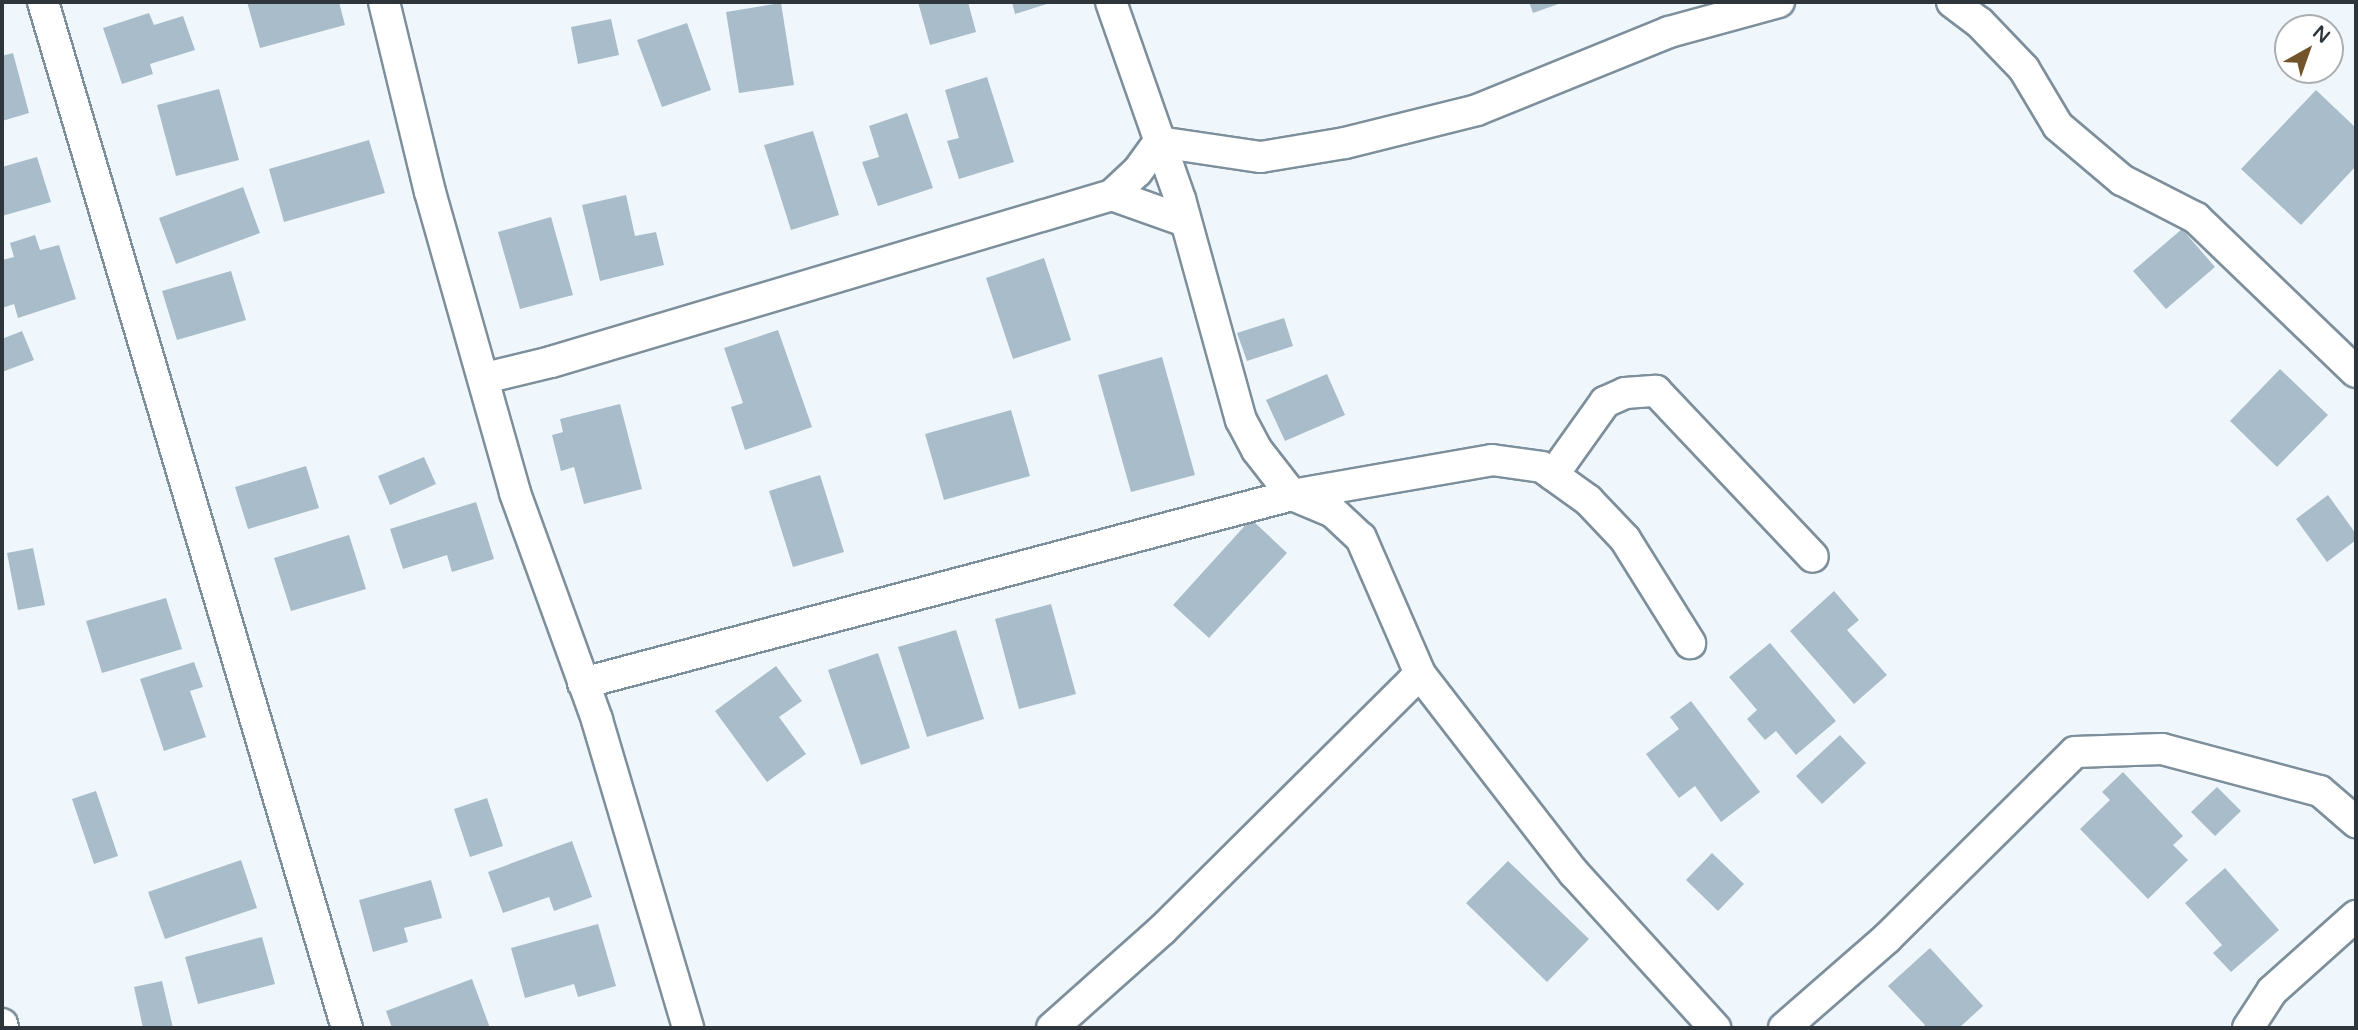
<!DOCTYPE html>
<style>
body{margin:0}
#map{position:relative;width:2358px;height:1030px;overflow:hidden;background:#eff7fd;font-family:"Varela Round",sans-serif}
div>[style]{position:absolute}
.building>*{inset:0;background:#a9bcc9}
.roads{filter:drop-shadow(2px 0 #7e8f9c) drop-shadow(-2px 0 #7e8f9c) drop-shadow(0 2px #7e8f9c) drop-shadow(0 -2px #7e8f9c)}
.street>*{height:30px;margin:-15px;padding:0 15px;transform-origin:15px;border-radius:15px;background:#fff}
span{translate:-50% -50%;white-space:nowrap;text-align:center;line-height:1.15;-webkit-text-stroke:6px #fff;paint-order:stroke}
.frame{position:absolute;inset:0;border:4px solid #2f363b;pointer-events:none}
.north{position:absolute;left:2274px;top:14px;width:70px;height:70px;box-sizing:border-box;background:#fff;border:2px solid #acafb1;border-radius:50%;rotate:40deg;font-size:19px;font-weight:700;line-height:28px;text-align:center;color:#2f363b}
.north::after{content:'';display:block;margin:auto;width:24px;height:32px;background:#735329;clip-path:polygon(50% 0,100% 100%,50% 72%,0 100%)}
</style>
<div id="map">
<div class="building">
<i style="clip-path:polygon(247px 2px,339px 2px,345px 25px,260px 48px)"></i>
<i style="clip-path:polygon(918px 2px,968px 2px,976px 32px,930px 45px)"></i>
<i style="clip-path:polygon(1012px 2px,1053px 2px,1015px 14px)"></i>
<i style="clip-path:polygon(1529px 2px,1564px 2px,1533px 13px)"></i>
<i style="clip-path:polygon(781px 3px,794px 85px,739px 93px,726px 12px)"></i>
<i style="clip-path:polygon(149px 13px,154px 25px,183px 16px,195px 50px,150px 64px,153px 74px,122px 84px,103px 28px)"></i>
<i style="clip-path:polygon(611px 19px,619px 55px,578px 64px,571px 27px)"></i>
<i style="clip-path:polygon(687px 23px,711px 90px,662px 107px,637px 40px)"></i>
<i style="clip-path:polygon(13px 53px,29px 113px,2px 121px,2px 56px)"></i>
<i style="clip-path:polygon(987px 77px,1014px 162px,959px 179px,947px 141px,959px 138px,945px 90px)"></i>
<i style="clip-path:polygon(219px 89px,239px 160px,176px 176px,157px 105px)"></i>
<i style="clip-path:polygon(2316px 90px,2356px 128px,2356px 166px,2301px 225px,2241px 169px)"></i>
<i style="clip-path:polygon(907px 113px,933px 188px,878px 206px,862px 162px,879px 157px,869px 126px)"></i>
<i style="clip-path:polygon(813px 131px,839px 215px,791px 230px,764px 145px)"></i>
<i style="clip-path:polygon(369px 140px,385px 193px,284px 222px,269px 169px)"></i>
<i style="clip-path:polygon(37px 157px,51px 202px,2px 216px,2px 167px)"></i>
<i style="clip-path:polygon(243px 187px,260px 233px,176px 264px,159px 218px)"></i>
<i style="clip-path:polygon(626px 195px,635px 236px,656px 232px,664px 265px,600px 281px,582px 205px)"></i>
<i style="clip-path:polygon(551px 217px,573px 295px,520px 309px,498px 232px)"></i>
<i style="clip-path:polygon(2182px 229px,2215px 267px,2166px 309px,2133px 271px)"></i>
<i style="clip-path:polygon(35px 235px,40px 250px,59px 245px,76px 299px,18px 318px,14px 304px,2px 308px,2px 260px,14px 257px,10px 243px)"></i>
<i style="clip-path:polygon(1044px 258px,1071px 340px,1013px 359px,986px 278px)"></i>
<i style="clip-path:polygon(231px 271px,246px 320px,177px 340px,162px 291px)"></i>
<i style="clip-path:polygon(1284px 318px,1293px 346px,1247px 361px,1237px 333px)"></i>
<i style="clip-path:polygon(778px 330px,812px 427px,745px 450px,731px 407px,743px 403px,724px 348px)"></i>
<i style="clip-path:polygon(22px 331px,34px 360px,2px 372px,2px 339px)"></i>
<i style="clip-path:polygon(1162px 357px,1195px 475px,1131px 492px,1098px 375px)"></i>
<i style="clip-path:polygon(2280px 369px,2328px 415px,2277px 467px,2230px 421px)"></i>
<i style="clip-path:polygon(1327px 374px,1345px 415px,1285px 441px,1266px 400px)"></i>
<i style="clip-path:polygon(620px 404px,642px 489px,584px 504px,574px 467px,561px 471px,552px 435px,563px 432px,560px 419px)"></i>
<i style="clip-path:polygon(1011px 410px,1030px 476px,944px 500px,925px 434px)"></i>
<i style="clip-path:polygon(424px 457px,436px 484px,390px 505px,378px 476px)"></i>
<i style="clip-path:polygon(306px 466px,319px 508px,248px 529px,235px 487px)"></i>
<i style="clip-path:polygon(820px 475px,844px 552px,793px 567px,769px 491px)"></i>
<i style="clip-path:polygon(2328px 495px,2356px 534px,2356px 540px,2327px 562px,2296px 519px)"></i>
<i style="clip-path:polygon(476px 502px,494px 559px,452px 572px,447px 555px,403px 569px,390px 529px)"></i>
<i style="clip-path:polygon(1251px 519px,1287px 553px,1209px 638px,1173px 605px)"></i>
<i style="clip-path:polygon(349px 535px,366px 589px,291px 611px,274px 558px)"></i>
<i style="clip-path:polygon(33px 548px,45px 605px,18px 610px,7px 553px)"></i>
<i style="clip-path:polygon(1834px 591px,1859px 620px,1847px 630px,1887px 675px,1854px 704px,1790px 631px)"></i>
<i style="clip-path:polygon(166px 598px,182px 649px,102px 673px,86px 621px)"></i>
<i style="clip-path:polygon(1051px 604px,1076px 694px,1019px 709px,995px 619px)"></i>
<i style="clip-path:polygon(956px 630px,984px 719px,927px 737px,898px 647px)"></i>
<i style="clip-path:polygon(1770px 643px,1836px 721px,1796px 755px,1776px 731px,1765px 740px,1747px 719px,1757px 710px,1729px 677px)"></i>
<i style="clip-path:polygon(878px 653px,910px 748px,861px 765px,828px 670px)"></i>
<i style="clip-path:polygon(194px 662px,203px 687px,190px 691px,206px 737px,164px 751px,140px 679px)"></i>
<i style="clip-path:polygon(776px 666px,802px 701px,779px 717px,806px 754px,767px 782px,715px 711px)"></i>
<i style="clip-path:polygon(1691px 701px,1760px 792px,1721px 822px,1695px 786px,1679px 798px,1646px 754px,1679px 729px,1670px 717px)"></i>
<i style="clip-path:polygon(1840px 735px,1866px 763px,1822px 804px,1796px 776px)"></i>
<i style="clip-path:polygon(2123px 772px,2183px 836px,2173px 845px,2188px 860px,2148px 899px,2080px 829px,2110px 800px,2102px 792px)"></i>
<i style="clip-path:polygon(2217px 787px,2241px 811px,2215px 836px,2191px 812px)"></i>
<i style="clip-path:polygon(96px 791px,118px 856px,94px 864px,72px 799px)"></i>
<i style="clip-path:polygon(487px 798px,503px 846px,470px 857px,454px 809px)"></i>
<i style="clip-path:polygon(572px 841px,592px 897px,554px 911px,549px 897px,503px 913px,488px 872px)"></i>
<i style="clip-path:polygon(1712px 853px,1744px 884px,1718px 911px,1686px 880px)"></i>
<i style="clip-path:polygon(241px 860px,257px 908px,165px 939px,148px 892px)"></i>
<i style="clip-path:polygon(1508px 861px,1589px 939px,1547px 982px,1466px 903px)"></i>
<i style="clip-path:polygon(2225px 868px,2279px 930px,2231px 972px,2213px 953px,2222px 945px,2185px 903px)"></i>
<i style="clip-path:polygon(431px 880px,442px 918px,404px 928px,408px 942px,373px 952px,359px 900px)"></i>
<i style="clip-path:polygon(598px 924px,616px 986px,578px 997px,574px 984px,525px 998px,511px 948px)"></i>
<i style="clip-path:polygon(262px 937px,275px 984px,198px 1004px,185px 957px)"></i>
<i style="clip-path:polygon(1930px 948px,1983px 1006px,1959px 1028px,1922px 1028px,1925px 1025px,1888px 986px)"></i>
<i style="clip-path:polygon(472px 979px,490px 1028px,392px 1028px,386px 1011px)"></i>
<i style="clip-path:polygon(162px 981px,173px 1028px,143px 1028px,134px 987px)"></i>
</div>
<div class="roads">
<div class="street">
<i style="left:43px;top:2px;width:1070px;rotate:73.5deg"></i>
<i style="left:384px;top:2px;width:195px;rotate:76.4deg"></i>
<i style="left:430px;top:192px;width:313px;rotate:74.2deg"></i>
<i style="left:515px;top:493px;width:241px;rotate:70.1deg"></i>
<i style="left:597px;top:720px;width:321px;rotate:73.5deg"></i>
<i style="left:1111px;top:2px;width:209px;rotate:70.7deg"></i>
<i style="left:1180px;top:199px;width:229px;rotate:74.6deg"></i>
<i style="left:1241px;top:420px;width:34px;rotate:62deg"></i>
<i style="left:1257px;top:450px;width:57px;rotate:52.1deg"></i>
<i style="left:1292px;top:495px;width:44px;rotate:22.5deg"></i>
<i style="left:1333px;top:512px;width:38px;rotate:43deg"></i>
<i style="left:1361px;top:538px;width:148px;rotate:66.5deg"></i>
<i style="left:1420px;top:674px;width:252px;rotate:52.3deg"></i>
<i style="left:1574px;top:873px;width:210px;rotate:47.7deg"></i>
<i style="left:1952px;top:2px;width:34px;rotate:37deg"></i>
<i style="left:1979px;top:22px;width:65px;rotate:46.2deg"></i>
<i style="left:2024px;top:69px;width:66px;rotate:59.2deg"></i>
<i style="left:2058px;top:126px;width:84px;rotate:40.2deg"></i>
<i style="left:2122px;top:180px;width:83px;rotate:27.2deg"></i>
<i style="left:2196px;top:218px;width:222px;rotate:43.9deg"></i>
<i style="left:1112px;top:195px;width:77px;rotate:19.6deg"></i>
<i style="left:485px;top:378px;width:68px;rotate:-13.6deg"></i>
<i style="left:551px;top:362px;width:585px;rotate:-16.58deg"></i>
<i style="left:1112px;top:195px;width:34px;rotate:-43deg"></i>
<i style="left:1137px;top:172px;width:37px;rotate:-54deg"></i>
<i style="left:1159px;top:142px;width:103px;rotate:8.4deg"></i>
<i style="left:1261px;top:157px;width:85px;rotate:-9.5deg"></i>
<i style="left:1345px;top:143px;width:136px;rotate:-14deg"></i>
<i style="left:1477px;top:110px;width:207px;rotate:-22.1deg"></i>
<i style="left:1669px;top:32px;width:114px;rotate:-15.3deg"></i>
<i style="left:1553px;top:475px;width:90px;rotate:-54.5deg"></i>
<i style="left:1605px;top:402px;width:22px;rotate:-24deg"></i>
<i style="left:1625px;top:393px;width:31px;rotate:-4deg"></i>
<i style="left:1656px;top:391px;width:228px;rotate:46.6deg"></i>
<i style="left:583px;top:683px;width:734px;rotate:-14.85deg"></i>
<i style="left:1292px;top:495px;width:203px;rotate:-9.9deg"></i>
<i style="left:1492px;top:460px;width:50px;rotate:8deg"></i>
<i style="left:1542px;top:467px;width:57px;rotate:35.7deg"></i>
<i style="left:1588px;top:500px;width:54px;rotate:46.5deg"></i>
<i style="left:1625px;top:539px;width:123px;rotate:58deg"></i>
<i style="left:2px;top:1024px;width:4px;rotate:76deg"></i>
<i style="left:1052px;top:1028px;width:147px;rotate:-41.7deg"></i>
<i style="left:1162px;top:930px;width:363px;rotate:-44.8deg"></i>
<i style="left:1784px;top:1028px;width:137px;rotate:-41.1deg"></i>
<i style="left:1887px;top:938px;width:264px;rotate:-44.7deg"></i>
<i style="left:2075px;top:752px;width:87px;rotate:-2deg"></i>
<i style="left:2162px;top:749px;width:163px;rotate:14.9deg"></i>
<i style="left:2320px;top:791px;width:48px;rotate:40.7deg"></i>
<i style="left:2248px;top:1028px;width:44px;rotate:-57deg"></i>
<i style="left:2272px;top:991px;width:113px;rotate:-41.8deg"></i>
</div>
</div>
<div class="frame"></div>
<div class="north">N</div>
</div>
